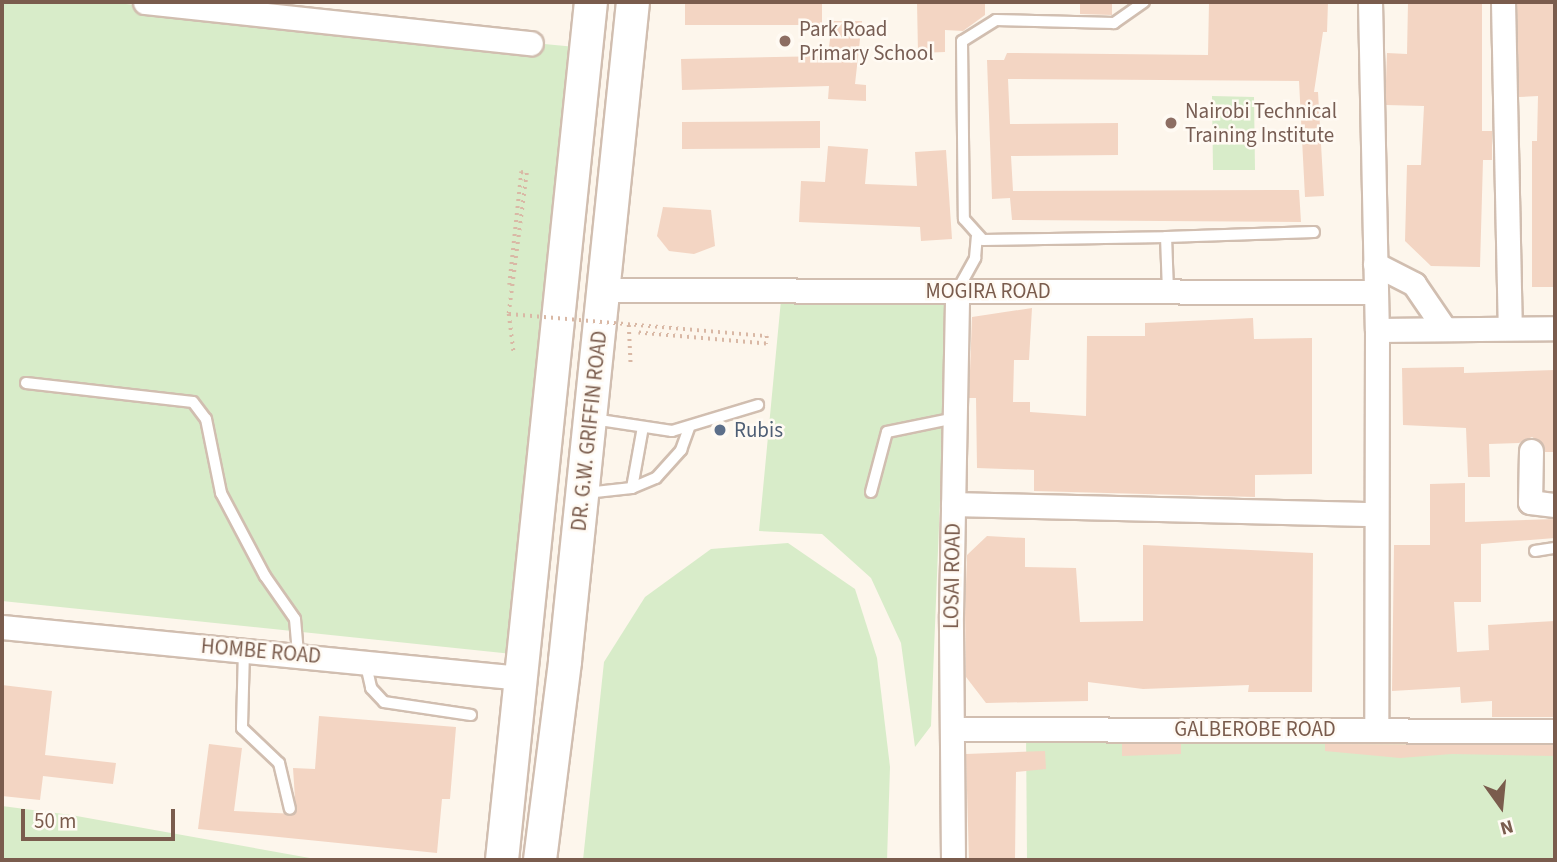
<!DOCTYPE html>
<style>
body{margin:0}
#map{position:relative;width:1557px;height:862px;overflow:hidden;background:#fdf6ec;font-family:"Source Sans 3",sans-serif}
div>[style]{position:absolute}
.green>*{inset:0;background:#d8ecc9}
.building>*{inset:0;background:#f3d5c3}
.path>*{height:3.5px;margin-top:-1.75px;transform-origin:0;background:repeating-linear-gradient(90deg,#d9b8a5 0 2px,transparent 0 7px)}
.roads{filter:drop-shadow(2px 0 #d1beb0) drop-shadow(-2px 0 #d1beb0) drop-shadow(0 2px #d1beb0) drop-shadow(0 -2px #d1beb0)}
.service>*{height:10px;margin:-5px;padding:0 5px;transform-origin:5px;border-radius:5px;background:#fff}
.minor>*{height:23px;margin:-11.5px;padding:0 11.5px;transform-origin:11.5px;border-radius:11.5px;background:#fff}
.secondary>*{height:32px;margin:-16px;padding:0 16px;transform-origin:16px;border-radius:16px;background:#fff}
.path-bridge>*{height:3.5px;margin-top:-1.75px;transform-origin:0;background:repeating-linear-gradient(90deg,#d9b8a5 0 2px,transparent 0 7px)}
.dots>*{width:19px;height:19px;translate:-50% -50%;box-sizing:border-box;border:4px solid #fffaf3;border-radius:50%}
span{translate:-50% -50%;white-space:nowrap;text-align:center;line-height:1.15;-webkit-text-stroke:5px #fffaf3;paint-order:stroke}
.education-label{font-size:21px;color:#785e54}
.left{translate:0 -50%;text-align:left}
.street-label{font-size:21px;color:#7a5c4d}
.service-label{font-size:21px;color:#4e5e75}
.frame{position:absolute;inset:0;border:4px solid #7a5c4d;pointer-events:none}
.north{position:absolute;left:1466px;top:771px;width:70px;height:70px;-webkit-text-stroke:5px #fffaf3;paint-order:stroke;rotate:165deg;font-size:19px;font-weight:700;line-height:28px;text-align:center;color:#7a5c4d}
.north::after{content:'';display:block;margin:auto;width:24px;height:32px;background:#7a5c4d;clip-path:polygon(50% 0,100% 100%,50% 72%,0 100%)}
.scale{position:absolute;left:21px;top:809px;width:154px;height:32px;box-sizing:border-box;border:4px solid #7a5c4d;border-top:0;padding-left:9px;font-size:21px;line-height:24px;white-space:nowrap;color:#7a5c4d;-webkit-text-stroke:5px #fffaf3;paint-order:stroke}
</style>
<div id="map">
<div class="green">
<i style="clip-path:polygon(2px 2px,105px 2px,586px 48px,523px 655px,2px 601px)"></i>
<i style="clip-path:polygon(1212px 96px,1254px 97px,1255px 170px,1213px 170px)"></i>
<i style="clip-path:polygon(781px 300px,948px 300px,931px 726px,915px 747px,901px 643px,871px 578px,822px 534px,759px 531px)"></i>
<i style="clip-path:polygon(788px 543px,855px 589px,877px 658px,890px 767px,887px 860px,583px 860px,604px 662px,645px 597px,711px 549px)"></i>
<i style="clip-path:polygon(1026px 729px,1555px 731px,1555px 860px,1027px 860px)"></i>
<i style="clip-path:polygon(2px 806px,71px 815px,321px 860px,2px 860px)"></i>
</div>
<div class="building">
<i style="clip-path:polygon(685px 2px,822px 2px,822px 25px,685px 25px)"></i>
<i style="clip-path:polygon(917px 2px,985px 2px,985px 15px,963px 31px,945px 30px,945px 52px,918px 53px)"></i>
<i style="clip-path:polygon(1080px 2px,1112px 2px,1112px 15px,1080px 14px)"></i>
<i style="clip-path:polygon(1209px 2px,1328px 2px,1327px 32px,1323px 32px,1314px 92px,1318px 92px,1324px 196px,1305px 197px,1299px 81px,1008px 79px,1010px 124px,1118px 123px,1118px 155px,1011px 156px,1013px 191px,1299px 190px,1301px 222px,1012px 220px,1010px 198px,992px 199px,987px 60px,1004px 60px,1007px 53px,1208px 55px)"></i>
<i style="clip-path:polygon(1408px 2px,1482px 2px,1482px 131px,1492px 131px,1492px 160px,1483px 160px,1480px 267px,1431px 266px,1405px 241px,1407px 165px,1421px 165px,1424px 106px,1386px 105px,1386px 81px,1387px 53px,1407px 54px)"></i>
<i style="clip-path:polygon(1517px 2px,1555px 2px,1555px 287px,1532px 287px,1532px 141px,1537px 141px,1538px 96px,1519px 97px)"></i>
<i style="clip-path:polygon(832px 21px,862px 21px,855px 84px,866px 85px,866px 101px,828px 99px,829px 86px,682px 90px,681px 59px,828px 56px)"></i>
<i style="clip-path:polygon(820px 121px,820px 148px,682px 149px,682px 122px)"></i>
<i style="clip-path:polygon(828px 146px,868px 149px,865px 184px,917px 186px,915px 152px,946px 150px,952px 239px,921px 241px,920px 227px,799px 222px,801px 181px,825px 182px)"></i>
<i style="clip-path:polygon(663px 207px,711px 210px,715px 246px,694px 254px,669px 251px,657px 236px)"></i>
<i style="clip-path:polygon(1032px 308px,1029px 360px,1014px 360px,1013px 402px,1030px 402px,1030px 412px,1086px 416px,1087px 336px,1145px 336px,1145px 323px,1253px 318px,1254px 339px,1312px 338px,1312px 474px,1255px 475px,1255px 497px,1034px 491px,1034px 470px,977px 468px,976px 398px,969px 398px,972px 317px)"></i>
<i style="clip-path:polygon(1464px 367px,1464px 373px,1555px 370px,1555px 452px,1545px 452px,1543px 444px,1532px 437px,1519px 443px,1489px 444px,1490px 477px,1468px 477px,1466px 428px,1403px 425px,1402px 368px)"></i>
<i style="clip-path:polygon(1465px 483px,1465px 522px,1555px 519px,1555px 538px,1481px 544px,1481px 602px,1454px 602px,1457px 652px,1489px 650px,1488px 625px,1555px 621px,1555px 717px,1492px 717px,1492px 701px,1461px 703px,1460px 687px,1392px 691px,1394px 545px,1430px 545px,1430px 484px)"></i>
<i style="clip-path:polygon(987px 536px,1025px 538px,1025px 567px,1076px 568px,1080px 622px,1143px 621px,1143px 545px,1313px 553px,1312px 692px,1248px 692px,1249px 685px,1143px 689px,1088px 682px,1088px 701px,986px 703px,966px 677px,965px 614px,967px 555px)"></i>
<i style="clip-path:polygon(2px 685px,52px 691px,45px 755px,116px 763px,113px 784px,43px 776px,40px 800px,2px 796px)"></i>
<i style="clip-path:polygon(319px 716px,456px 727px,450px 799px,442px 799px,437px 853px,198px 829px,209px 744px,242px 748px,234px 811px,296px 814px,293px 768px,315px 769px)"></i>
<i style="clip-path:polygon(1122px 744px,1181px 744px,1181px 754px,1122px 756px)"></i>
<i style="clip-path:polygon(1325px 744px,1555px 745px,1555px 756px,1452px 754px,1400px 758px,1325px 751px)"></i>
<i style="clip-path:polygon(1045px 751px,1046px 769px,1016px 772px,1015px 860px,969px 860px,966px 754px)"></i>
</div>
<div class="path">
<i style="left:509px;top:314px;width:40px;rotate:82.9deg"></i>
<i style="left:629px;top:325px;width:42px;rotate:87.3deg"></i>
</div>
<div class="roads">
<div class="service">
<i style="left:1144px;top:2px;width:37px;rotate:145deg"></i>
<i style="left:1114px;top:23px;width:118px;rotate:-178.5deg"></i>
<i style="left:996px;top:20px;width:40px;rotate:148deg"></i>
<i style="left:962px;top:41px;width:178px;rotate:89.4deg"></i>
<i style="left:964px;top:219px;width:28px;rotate:48deg"></i>
<i style="left:983px;top:240px;width:183px;rotate:-0.9deg"></i>
<i style="left:957px;top:291px;width:38px;rotate:-61deg"></i>
<i style="left:975px;top:258px;width:21px;rotate:-85deg"></i>
<i style="left:1168px;top:291px;width:54px;rotate:-92.1deg"></i>
<i style="left:1166px;top:237px;width:148px;rotate:-1.9deg"></i>
<i style="left:26px;top:383px;width:168px;rotate:6.5deg"></i>
<i style="left:193px;top:402px;width:21px;rotate:53deg"></i>
<i style="left:206px;top:419px;width:76px;rotate:78.5deg"></i>
<i style="left:221px;top:493px;width:94px;rotate:62.1deg"></i>
<i style="left:265px;top:576px;width:52px;rotate:55.1deg"></i>
<i style="left:295px;top:619px;width:36px;rotate:85deg"></i>
<i style="left:593px;top:419px;width:80px;rotate:8.6deg"></i>
<i style="left:672px;top:431px;width:90px;rotate:-16.8deg"></i>
<i style="left:632px;top:488px;width:62px;rotate:-79.8deg"></i>
<i style="left:871px;top:492px;width:62px;rotate:-75.1deg"></i>
<i style="left:887px;top:432px;width:69px;rotate:-11.6deg"></i>
<i style="left:586px;top:493px;width:46px;rotate:-6.2deg"></i>
<i style="left:632px;top:488px;width:26px;rotate:-23deg"></i>
<i style="left:656px;top:478px;width:38px;rotate:-48deg"></i>
<i style="left:681px;top:450px;width:23px;rotate:-70deg"></i>
<i style="left:1535px;top:551px;width:20px;rotate:-9deg"></i>
<i style="left:244px;top:650px;width:78px;rotate:91.5deg"></i>
<i style="left:242px;top:728px;width:51px;rotate:43.4deg"></i>
<i style="left:279px;top:763px;width:47px;rotate:76.6deg"></i>
<i style="left:365px;top:661px;width:28px;rotate:77deg"></i>
<i style="left:371px;top:688px;width:19px;rotate:47deg"></i>
<i style="left:384px;top:702px;width:88px;rotate:8.5deg"></i>
</div>
<div class="minor">
<i style="left:145px;top:2px;width:388px;rotate:6.1deg"></i>
<i style="left:1370px;top:2px;width:328px;rotate:88.8deg"></i>
<i style="left:1377px;top:330px;width:399px;rotate:90.1deg"></i>
<i style="left:1503px;top:2px;width:325px;rotate:88.8deg"></i>
<i style="left:1375px;top:264px;width:44px;rotate:27.1deg"></i>
<i style="left:1414px;top:284px;width:53px;rotate:55.7deg"></i>
<i style="left:603px;top:290px;width:771px;rotate:0.15deg"></i>
<i style="left:1377px;top:330px;width:178px;rotate:-0.6deg"></i>
<i style="left:1531px;top:451px;width:51px;rotate:91.1deg"></i>
<i style="left:1530px;top:502px;width:25px;rotate:7deg"></i>
<i style="left:953px;top:504px;width:422px;rotate:1.4deg"></i>
<i style="left:2px;top:627px;width:521px;rotate:5.61deg"></i>
<i style="left:955px;top:729px;width:600px;rotate:0.19deg"></i>
<i style="left:953px;top:860px;width:246px;rotate:-90.5deg"></i>
<i style="left:951px;top:614px;width:323px;rotate:-88.9deg"></i>
</div>
<div class="secondary">
<i style="left:502px;top:860px;width:863px;rotate:-84.08deg"></i>
<i style="left:540px;top:860px;width:201px;rotate:-82.8deg"></i>
<i style="left:565px;top:661px;width:662px;rotate:-84.11deg"></i>
</div>
</div>
<div class="path-bridge">
<i style="left:509px;top:285px;width:114px;rotate:-83.9deg"></i>
<i style="left:521px;top:172px;width:6px;rotate:9deg"></i>
<i style="left:527px;top:173px;width:142px;rotate:97.3deg"></i>
<i style="left:509px;top:314px;width:259px;rotate:4.9deg"></i>
<i style="left:767px;top:336px;width:8px;rotate:97deg"></i>
<i style="left:766px;top:344px;width:128px;rotate:-175.1deg"></i>
</div>
<div class="dots">
<i style="left:785px;top:41px;background:#8d6e63"></i>
<i style="left:1171px;top:123px;background:#8d6e63"></i>
<i style="left:720px;top:430px;background:#5c6f8a"></i>
</div>
<div class="education-label">
<span class="left" style="left:799px;top:41px">Park Road<br>Primary School</span>
<span class="left" style="left:1185px;top:123px">Nairobi Technical<br>Training Institute</span>
</div>
<div class="street-label">
<span style="left:988px;top:291px">MOGIRA ROAD</span>
<span style="left:589px;top:431px;rotate:-84deg">DR. G.W. GRIFFIN ROAD</span>
<span style="left:952px;top:576px;rotate:-89deg">LOSAI ROAD</span>
<span style="left:261px;top:651px;rotate:5deg">HOMBE ROAD</span>
<span style="left:1255px;top:729px">GALBEROBE ROAD</span>
</div>
<div class="service-label">
<span class="left" style="left:734px;top:430px">Rubis</span>
</div>
<div class="frame"></div>
<div class="north">N</div>
<div class="scale">50 m</div>
</div>
